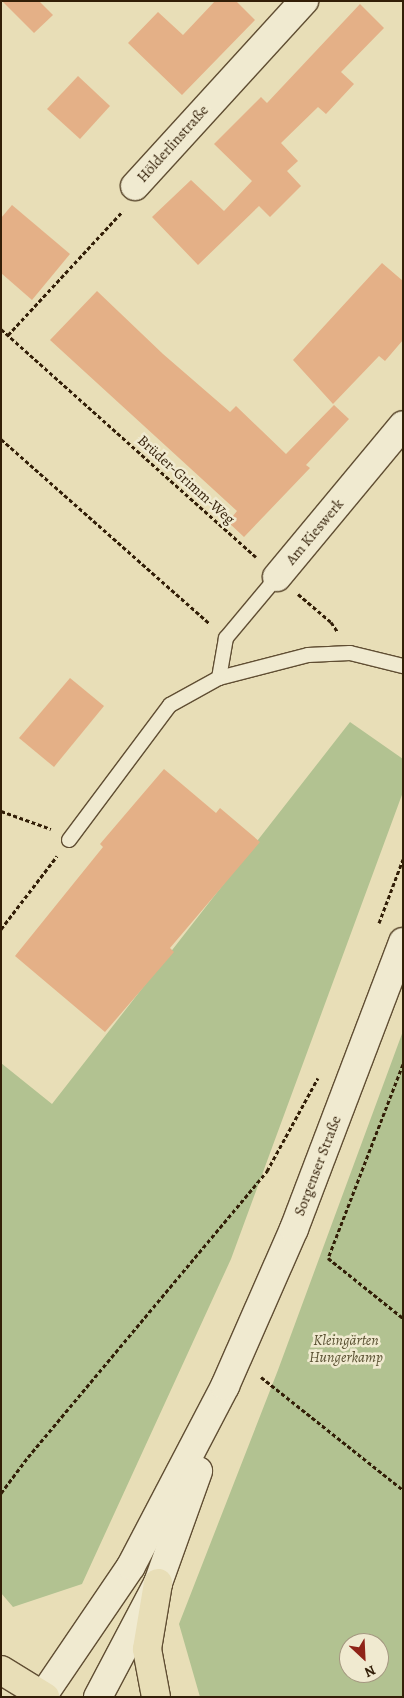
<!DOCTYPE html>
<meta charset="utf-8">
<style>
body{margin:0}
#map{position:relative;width:404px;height:1698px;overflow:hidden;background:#e8deb7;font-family:Alegreya,serif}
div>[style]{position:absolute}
.green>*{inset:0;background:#b2c291}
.building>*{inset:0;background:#e4b087}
.path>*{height:3px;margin-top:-1.5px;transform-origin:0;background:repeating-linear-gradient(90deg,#321e07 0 4px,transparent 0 6.5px)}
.roads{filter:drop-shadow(1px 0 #604e33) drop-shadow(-1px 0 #604e33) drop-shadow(0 1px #604e33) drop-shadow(0 -1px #604e33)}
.service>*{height:14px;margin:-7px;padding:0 7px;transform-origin:7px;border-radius:7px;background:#f0ead0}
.minor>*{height:28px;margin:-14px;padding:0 14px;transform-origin:14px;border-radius:14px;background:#f0ead0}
.secondary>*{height:28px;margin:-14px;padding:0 14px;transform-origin:14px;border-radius:14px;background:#f0ead0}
.primary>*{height:28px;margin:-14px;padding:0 14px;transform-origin:14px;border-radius:14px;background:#e8deb7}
span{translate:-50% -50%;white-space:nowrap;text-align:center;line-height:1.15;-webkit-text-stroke:5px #f0ead0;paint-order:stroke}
.street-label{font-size:15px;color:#321e07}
.park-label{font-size:15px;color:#584f30;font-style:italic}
.frame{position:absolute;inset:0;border:2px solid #321e07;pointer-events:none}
.north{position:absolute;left:339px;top:1633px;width:50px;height:50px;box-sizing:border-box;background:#f0ead0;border:1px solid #a49880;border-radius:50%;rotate:155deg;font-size:14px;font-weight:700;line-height:20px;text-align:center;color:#321e07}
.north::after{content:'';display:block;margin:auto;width:18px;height:22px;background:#8f2418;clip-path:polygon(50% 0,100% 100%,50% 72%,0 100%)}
</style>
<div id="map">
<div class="green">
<i style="clip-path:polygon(350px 722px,403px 759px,403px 792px,231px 1259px,82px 1584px,13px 1607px,1px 1593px,1px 1063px,52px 1104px)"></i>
<i style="clip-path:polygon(evenodd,403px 1031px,403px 1697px,200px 1697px,179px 1624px,278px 1370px,403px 1031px,349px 1643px,379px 1643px,379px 1673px,349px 1673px,349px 1643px)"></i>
</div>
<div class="building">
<i style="clip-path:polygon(2px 1px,39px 1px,53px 15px,34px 33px)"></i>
<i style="clip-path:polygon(215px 1px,236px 1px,255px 20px,182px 95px,128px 43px,158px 12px,183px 35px)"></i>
<i style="clip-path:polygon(360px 4px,384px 28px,341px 72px,354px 84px,326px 114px,318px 107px,281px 143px,298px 161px,287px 171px,301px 186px,270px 217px,259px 206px,198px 265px,152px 217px,191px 180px,224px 211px,252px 181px,214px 144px,261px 97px,267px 103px)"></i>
<i style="clip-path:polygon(78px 76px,110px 106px,80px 139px,47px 109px)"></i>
<i style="clip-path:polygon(12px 205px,70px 254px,32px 300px,1px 273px,1px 218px)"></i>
<i style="clip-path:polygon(382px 263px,403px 281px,403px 340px,385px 361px,379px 356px,333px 404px,293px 360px)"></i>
<i style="clip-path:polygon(97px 291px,163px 354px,230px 412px,236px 406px,286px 454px,334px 405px,349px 419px,306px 465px,310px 468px,244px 537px,228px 522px,237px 511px,50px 340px)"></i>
<i style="clip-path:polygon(70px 678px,104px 706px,54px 767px,19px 738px)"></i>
<i style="clip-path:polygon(164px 769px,216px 813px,220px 808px,260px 842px,170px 948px,174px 952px,105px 1032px,15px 956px,103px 847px,100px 844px)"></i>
</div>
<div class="path">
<i style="left:1px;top:329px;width:342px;rotate:41.8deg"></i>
<i style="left:8px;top:335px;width:169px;rotate:-47.2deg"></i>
<i style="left:1px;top:439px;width:279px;rotate:41.5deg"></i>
<i style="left:298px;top:594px;width:43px;rotate:40.3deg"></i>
<i style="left:331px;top:622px;width:11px;rotate:56deg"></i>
<i style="left:1px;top:811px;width:53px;rotate:19.8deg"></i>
<i style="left:379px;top:923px;width:68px;rotate:-69.4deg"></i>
<i style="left:1px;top:929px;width:92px;rotate:-52.5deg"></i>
<i style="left:403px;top:1064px;width:208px;rotate:111.1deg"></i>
<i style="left:328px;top:1258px;width:96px;rotate:38.7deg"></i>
<i style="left:261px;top:1377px;width:181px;rotate:38.5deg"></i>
<i style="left:1px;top:1493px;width:45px;rotate:-53.1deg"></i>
<i style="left:28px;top:1457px;width:373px;rotate:-50.1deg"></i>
<i style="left:267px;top:1171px;width:106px;rotate:-61.3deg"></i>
</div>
<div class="roads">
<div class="service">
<i style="left:219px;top:678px;width:92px;rotate:-14.5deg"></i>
<i style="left:308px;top:655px;width:42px;rotate:-2.7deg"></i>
<i style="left:350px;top:653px;width:55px;rotate:13.8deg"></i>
<i style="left:69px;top:840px;width:169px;rotate:-53.2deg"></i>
<i style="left:170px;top:705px;width:56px;rotate:-28.9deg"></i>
<i style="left:219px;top:678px;width:41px;rotate:-80.1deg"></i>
<i style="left:226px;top:638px;width:80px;rotate:-50.1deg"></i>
</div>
<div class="minor">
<i style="left:135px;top:186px;width:251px;rotate:-47.6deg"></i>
<i style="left:277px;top:577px;width:197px;rotate:-50.3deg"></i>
</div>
<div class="secondary">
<i style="left:42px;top:1697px;width:158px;rotate:-55.8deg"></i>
<i style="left:131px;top:1566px;width:203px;rotate:-62.4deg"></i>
<i style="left:225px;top:1386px;width:171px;rotate:-66.3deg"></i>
<i style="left:294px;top:1229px;width:307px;rotate:-69.2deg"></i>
<i style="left:98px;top:1697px;width:129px;rotate:-62.2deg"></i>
<i style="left:158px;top:1583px;width:119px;rotate:-70.3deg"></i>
</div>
<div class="primary">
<i style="left:1px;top:1670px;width:52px;rotate:31.5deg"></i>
<i style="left:156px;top:1697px;width:49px;rotate:-100.6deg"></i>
<i style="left:147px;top:1649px;width:67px;rotate:-80.5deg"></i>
</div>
</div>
<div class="street-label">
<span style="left:173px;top:144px;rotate:-48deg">Hölderlinstraße</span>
<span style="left:186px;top:480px;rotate:42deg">Brüder-Grimm-Weg</span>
<span style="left:315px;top:532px;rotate:-50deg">Am Kieswerk</span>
<span style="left:318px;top:1166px;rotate:-69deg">Sorgenser Straße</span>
</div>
<div class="park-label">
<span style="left:346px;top:1349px">Kleingärten<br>Hungerkamp</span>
</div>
<div class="frame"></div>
<div class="north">N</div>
</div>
